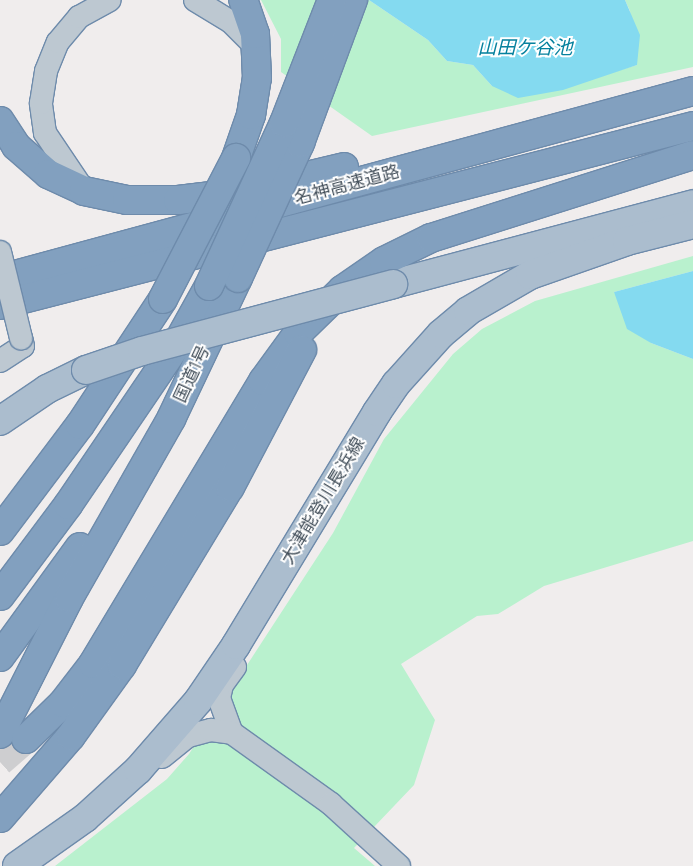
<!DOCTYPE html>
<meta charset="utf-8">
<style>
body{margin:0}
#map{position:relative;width:693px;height:866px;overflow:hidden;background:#f0eded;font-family:Quicksand,"Noto Sans JP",sans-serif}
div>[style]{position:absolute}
.green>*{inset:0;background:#b9f1ce}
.water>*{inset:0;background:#84daf0}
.highway-tunnel>*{height:28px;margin-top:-14px;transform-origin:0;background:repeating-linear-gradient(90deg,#ceced0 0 28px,transparent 0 42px)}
.roads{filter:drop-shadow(1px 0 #6e8bab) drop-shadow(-1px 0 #6e8bab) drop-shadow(0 1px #6e8bab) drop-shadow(0 -1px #6e8bab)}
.minor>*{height:22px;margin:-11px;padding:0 11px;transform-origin:11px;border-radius:11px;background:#bdc8d1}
.major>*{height:28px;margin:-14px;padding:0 14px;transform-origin:14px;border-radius:14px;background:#abbdce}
.highway>*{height:28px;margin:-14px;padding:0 14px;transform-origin:14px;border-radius:14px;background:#82a0bf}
.bridges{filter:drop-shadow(1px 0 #6e8bab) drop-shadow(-1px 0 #6e8bab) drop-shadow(0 1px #6e8bab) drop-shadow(0 -1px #6e8bab)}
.minor-bridge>*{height:22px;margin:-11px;padding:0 11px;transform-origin:11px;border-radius:11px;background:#bdc8d1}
.major-bridge>*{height:28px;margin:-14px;padding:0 14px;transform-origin:14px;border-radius:14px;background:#abbdce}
.highway-bridge>*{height:28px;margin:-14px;padding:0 14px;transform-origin:14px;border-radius:14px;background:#82a0bf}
span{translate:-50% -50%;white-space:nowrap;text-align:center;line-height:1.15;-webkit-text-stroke:4px #fff;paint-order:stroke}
.street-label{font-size:18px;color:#45515c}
.water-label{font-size:19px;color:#06819e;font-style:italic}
</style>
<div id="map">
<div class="green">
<i style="clip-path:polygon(261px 0,369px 0,428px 40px,447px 61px,473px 65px,492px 86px,600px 76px,637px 65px,630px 11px,625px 0,693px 0,693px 67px,372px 136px,281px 72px,281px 39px)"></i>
<i style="clip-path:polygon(693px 256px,693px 271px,614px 292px,651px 343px,693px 359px,693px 541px,544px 586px,498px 614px,477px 616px,401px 664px,435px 720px,414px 785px,354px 848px,375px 866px,55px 866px,167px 779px,189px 754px,333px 533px,384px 439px,453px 354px,482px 329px,535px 301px)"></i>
</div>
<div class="water">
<i style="clip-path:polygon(369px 0,625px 0,640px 35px,637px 65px,563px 90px,518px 98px,492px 86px,473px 65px,447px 61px,428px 40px)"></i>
<i style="clip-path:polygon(693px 271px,693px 359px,651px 343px,627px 329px,614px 292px)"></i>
</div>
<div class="highway-tunnel">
<i style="left:0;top:762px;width:35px;rotate:-41deg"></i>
</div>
<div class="roads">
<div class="minor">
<i style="left:195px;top:0;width:42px;rotate:31.4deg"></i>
<i style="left:231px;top:22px;width:37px;rotate:45deg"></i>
<i style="left:84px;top:191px;width:70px;rotate:-123.9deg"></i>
<i style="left:45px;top:133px;width:30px;rotate:-98deg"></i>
<i style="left:41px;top:103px;width:32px;rotate:-81deg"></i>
<i style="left:46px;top:71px;width:31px;rotate:-68deg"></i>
<i style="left:58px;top:42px;width:33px;rotate:-50deg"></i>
<i style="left:79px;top:17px;width:35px;rotate:-29deg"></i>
<i style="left:0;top:361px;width:27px;rotate:-33deg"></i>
<i style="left:23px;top:346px;width:8px;rotate:-104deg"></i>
<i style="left:235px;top:667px;width:22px;rotate:126deg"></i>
<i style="left:222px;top:685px;width:13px;rotate:103deg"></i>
<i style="left:219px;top:698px;width:37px;rotate:70deg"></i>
<i style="left:232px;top:733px;width:122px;rotate:35.6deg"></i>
<i style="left:331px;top:804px;width:92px;rotate:42.4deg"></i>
<i style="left:162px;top:757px;width:33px;rotate:-39deg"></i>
<i style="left:188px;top:736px;width:24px;rotate:-15deg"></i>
<i style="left:211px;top:730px;width:21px;rotate:8deg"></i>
</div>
<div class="major">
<i style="left:393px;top:284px;width:310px;rotate:-14.9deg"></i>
<i style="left:0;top:421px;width:57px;rotate:-34.2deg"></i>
<i style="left:47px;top:389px;width:43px;rotate:-26deg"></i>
<i style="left:17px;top:866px;width:83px;rotate:-35.2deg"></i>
<i style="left:85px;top:818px;width:72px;rotate:-42.2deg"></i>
<i style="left:138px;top:770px;width:91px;rotate:-49deg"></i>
<i style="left:198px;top:701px;width:68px;rotate:-55.8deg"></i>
<i style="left:236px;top:645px;width:272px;rotate:-58.8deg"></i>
<i style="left:377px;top:412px;width:34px;rotate:-56deg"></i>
<i style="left:396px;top:384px;width:67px;rotate:-48deg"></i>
<i style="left:441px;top:334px;width:35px;rotate:-40deg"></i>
<i style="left:468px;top:311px;width:72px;rotate:-30.1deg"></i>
<i style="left:530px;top:275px;width:103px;rotate:-19.3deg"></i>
<i style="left:627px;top:241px;width:68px;rotate:-14.4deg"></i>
</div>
<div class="highway">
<i style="left:0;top:121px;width:30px;rotate:57deg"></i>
<i style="left:16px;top:146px;width:43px;rotate:41.2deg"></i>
<i style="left:48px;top:174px;width:40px;rotate:25deg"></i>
<i style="left:84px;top:191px;width:44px;rotate:11.8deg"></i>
<i style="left:127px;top:200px;width:51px"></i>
<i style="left:178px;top:200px;width:57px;rotate:-7deg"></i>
<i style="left:235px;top:193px;width:112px;rotate:-13.4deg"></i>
<i style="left:236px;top:158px;width:46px;rotate:-70.8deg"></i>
<i style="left:251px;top:115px;width:37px;rotate:-81deg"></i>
<i style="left:257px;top:78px;width:44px;rotate:-92.6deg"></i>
<i style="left:255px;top:34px;width:36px;rotate:-109deg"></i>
<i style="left:0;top:279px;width:718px;rotate:-15.18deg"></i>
<i style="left:0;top:305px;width:716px;rotate:-14.48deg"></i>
<i style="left:0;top:531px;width:133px;rotate:-53deg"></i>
<i style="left:80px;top:425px;width:151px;rotate:-56.6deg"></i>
<i style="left:0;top:596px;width:114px;rotate:-53.2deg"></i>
<i style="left:68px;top:505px;width:189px;rotate:-55.8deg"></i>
<i style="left:174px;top:349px;width:72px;rotate:-60.9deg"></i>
<i style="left:0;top:657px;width:136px;rotate:-54deg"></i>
<i style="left:0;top:734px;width:153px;rotate:-63.1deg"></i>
<i style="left:69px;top:598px;width:206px;rotate:-60.3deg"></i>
<i style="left:171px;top:419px;width:156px;rotate:-64.6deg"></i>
<i style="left:26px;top:739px;width:52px;rotate:-44.2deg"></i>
<i style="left:63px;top:703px;width:49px;rotate:-52.4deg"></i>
<i style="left:93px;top:664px;width:330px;rotate:-59deg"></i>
<i style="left:263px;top:381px;width:59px;rotate:-53.9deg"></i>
<i style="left:298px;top:333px;width:62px;rotate:-44.3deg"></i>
<i style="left:342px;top:290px;width:51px;rotate:-34.6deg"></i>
<i style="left:384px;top:261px;width:52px;rotate:-26.1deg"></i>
<i style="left:431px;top:238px;width:275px;rotate:-17.6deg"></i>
<i style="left:0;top:818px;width:108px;rotate:-49.1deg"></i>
<i style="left:71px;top:736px;width:87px;rotate:-54.3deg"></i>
<i style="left:122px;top:665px;width:208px;rotate:-58.8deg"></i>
<i style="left:230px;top:487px;width:155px;rotate:-62.3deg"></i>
</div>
</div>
<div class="bridges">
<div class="minor-bridge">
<i style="left:0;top:252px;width:89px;rotate:76.3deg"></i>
</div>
<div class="major-bridge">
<i style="left:86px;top:370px;width:59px;rotate:-18.7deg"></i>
<i style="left:142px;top:351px;width:260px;rotate:-14.9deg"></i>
</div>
<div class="highway-bridge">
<i style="left:238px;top:278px;width:149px;rotate:-65.3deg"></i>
<i style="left:300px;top:143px;width:153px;rotate:-69.7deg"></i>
<i style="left:209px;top:286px;width:179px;rotate:-65.3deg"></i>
<i style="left:284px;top:123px;width:132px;rotate:-68.7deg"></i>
<i style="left:163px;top:299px;width:159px;rotate:-62.6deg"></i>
</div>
</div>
<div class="street-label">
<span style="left:347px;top:185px;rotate:-15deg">名神高速道路</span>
<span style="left:192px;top:374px;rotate:-65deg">国道1号</span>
<span style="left:323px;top:501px;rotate:-59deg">大津能登川長浜線</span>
</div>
<div class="water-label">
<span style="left:525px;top:48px">山田ケ谷池</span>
</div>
</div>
